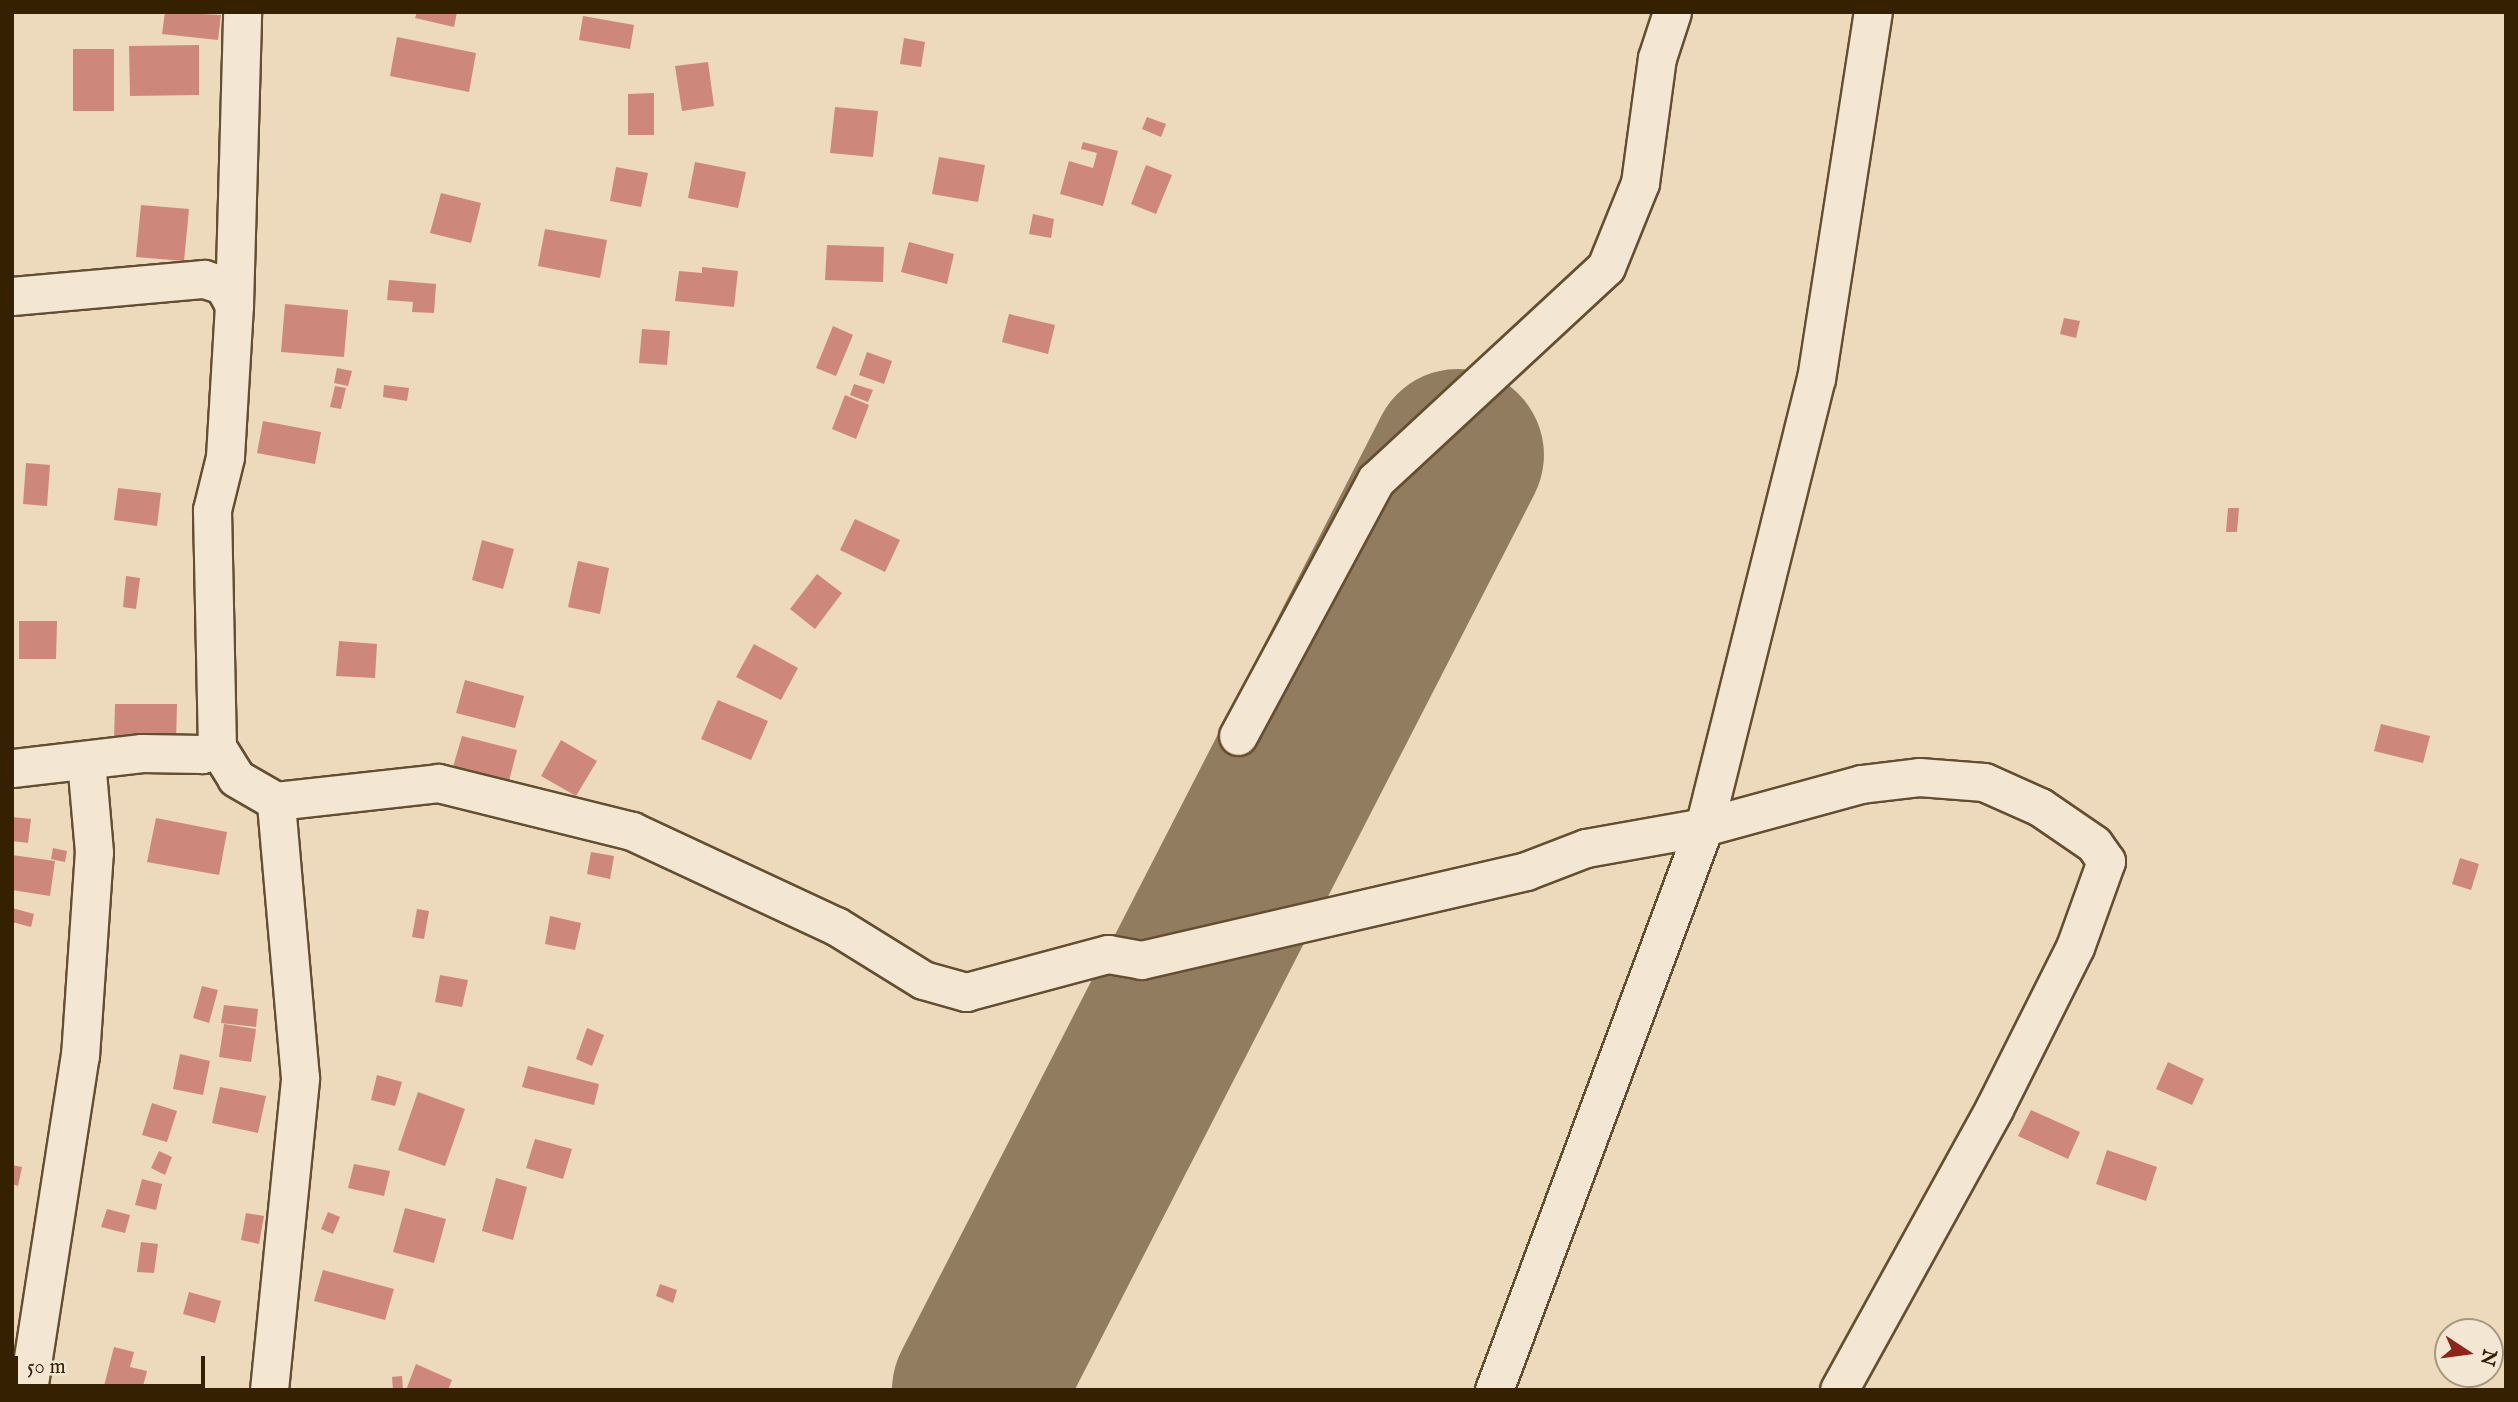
<!DOCTYPE html>
<style>
body{margin:0}
#map{position:relative;width:2518px;height:1402px;overflow:hidden;background:#edd9bc;font-family:"IM FELL English",serif}
div>[style]{position:absolute}
.runway>*{height:172px;margin:-86px;padding:0 86px;transform-origin:86px;border-radius:86px;background:#927c5f}
.building>*{inset:0;background:#ce887b}
.roads{filter:drop-shadow(2px 0 #644e30) drop-shadow(-2px 0 #644e30) drop-shadow(0 2px #644e30) drop-shadow(0 -2px #644e30)}
.minor>*{height:37px;margin:-18.5px;padding:0 18.5px;transform-origin:18.5px;border-radius:18.5px;background:#f3e6d3}
span{translate:-50% -50%;white-space:nowrap;text-align:center;line-height:1.15;-webkit-text-stroke:6px #f3e6d3;paint-order:stroke}
.frame{position:absolute;inset:0;border:14px solid #362002;pointer-events:none}
.north{position:absolute;left:2434px;top:1318px;width:70px;height:70px;box-sizing:border-box;background:#f3e6d3;border:2px solid #a7977f;border-radius:50%;rotate:103deg;font-size:19px;font-weight:700;line-height:28px;text-align:center;color:#362002}
.north::after{content:'';display:block;margin:auto;width:24px;height:32px;background:#8f2418;clip-path:polygon(50% 0,100% 100%,50% 72%,0 100%)}
.scale{position:absolute;left:14px;top:1356px;width:191px;height:32px;box-sizing:border-box;border:4px solid #362002;border-top:0;padding-left:9px;font-size:21px;line-height:24px;white-space:nowrap;color:#362002;-webkit-text-stroke:5px #f3e6d3;paint-order:stroke}
</style>
<div id="map">
<div class="runway">
<i style="left:978px;top:1390px;width:1051px;rotate:-62.83deg"></i>
</div>
<div class="building">
<i style="clip-path:polygon(165px 12px,221px 15px,218px 40px,162px 34px)"></i>
<i style="clip-path:polygon(417px 12px,457px 12px,454px 27px,415px 18px)"></i>
<i style="clip-path:polygon(583px 16px,634px 25px,630px 49px,579px 40px)"></i>
<i style="clip-path:polygon(397px 37px,476px 53px,469px 92px,390px 76px)"></i>
<i style="clip-path:polygon(904px 38px,925px 42px,921px 67px,900px 64px)"></i>
<i style="clip-path:polygon(199px 45px,199px 95px,130px 96px,129px 46px)"></i>
<i style="clip-path:polygon(73px 49px,114px 49px,114px 111px,73px 111px)"></i>
<i style="clip-path:polygon(708px 62px,714px 106px,682px 111px,675px 66px)"></i>
<i style="clip-path:polygon(654px 93px,654px 135px,628px 135px,628px 94px)"></i>
<i style="clip-path:polygon(835px 107px,878px 111px,873px 157px,830px 153px)"></i>
<i style="clip-path:polygon(1147px 117px,1166px 124px,1161px 137px,1142px 129px)"></i>
<i style="clip-path:polygon(1083px 142px,1118px 151px,1103px 206px,1060px 194px,1069px 161px,1093px 168px,1097px 153px,1081px 149px)"></i>
<i style="clip-path:polygon(939px 157px,985px 165px,978px 202px,932px 194px)"></i>
<i style="clip-path:polygon(695px 162px,746px 172px,738px 208px,688px 198px)"></i>
<i style="clip-path:polygon(1146px 165px,1172px 175px,1156px 214px,1131px 204px)"></i>
<i style="clip-path:polygon(616px 167px,648px 173px,641px 207px,610px 201px)"></i>
<i style="clip-path:polygon(441px 193px,481px 203px,471px 243px,430px 233px)"></i>
<i style="clip-path:polygon(141px 205px,189px 209px,184px 261px,136px 257px)"></i>
<i style="clip-path:polygon(1033px 214px,1054px 219px,1051px 238px,1029px 234px)"></i>
<i style="clip-path:polygon(545px 229px,607px 240px,600px 278px,538px 266px)"></i>
<i style="clip-path:polygon(909px 242px,954px 254px,947px 284px,901px 272px)"></i>
<i style="clip-path:polygon(827px 245px,884px 247px,883px 282px,825px 280px)"></i>
<i style="clip-path:polygon(702px 267px,738px 271px,734px 307px,675px 301px,679px 271px,702px 273px)"></i>
<i style="clip-path:polygon(389px 280px,436px 284px,434px 313px,412px 312px,413px 302px,387px 300px)"></i>
<i style="clip-path:polygon(285px 304px,348px 310px,344px 357px,281px 352px)"></i>
<i style="clip-path:polygon(1009px 314px,1055px 325px,1048px 354px,1002px 342px)"></i>
<i style="clip-path:polygon(2064px 318px,2080px 321px,2076px 338px,2060px 334px)"></i>
<i style="clip-path:polygon(833px 326px,853px 335px,836px 376px,816px 368px)"></i>
<i style="clip-path:polygon(642px 329px,670px 331px,667px 365px,639px 363px)"></i>
<i style="clip-path:polygon(867px 352px,892px 361px,884px 384px,859px 375px)"></i>
<i style="clip-path:polygon(337px 368px,352px 371px,348px 386px,334px 383px)"></i>
<i style="clip-path:polygon(854px 384px,873px 390px,868px 402px,850px 395px)"></i>
<i style="clip-path:polygon(384px 385px,409px 388px,407px 401px,383px 397px)"></i>
<i style="clip-path:polygon(335px 386px,346px 388px,341px 409px,330px 407px)"></i>
<i style="clip-path:polygon(845px 395px,869px 405px,856px 439px,832px 429px)"></i>
<i style="clip-path:polygon(263px 421px,321px 432px,315px 464px,257px 453px)"></i>
<i style="clip-path:polygon(26px 463px,50px 465px,47px 506px,23px 504px)"></i>
<i style="clip-path:polygon(118px 488px,161px 493px,157px 526px,114px 520px)"></i>
<i style="clip-path:polygon(2228px 508px,2239px 508px,2237px 532px,2226px 532px)"></i>
<i style="clip-path:polygon(855px 519px,900px 540px,885px 572px,840px 550px)"></i>
<i style="clip-path:polygon(482px 540px,514px 549px,503px 589px,472px 580px)"></i>
<i style="clip-path:polygon(578px 561px,609px 568px,600px 614px,568px 607px)"></i>
<i style="clip-path:polygon(817px 574px,842px 593px,815px 629px,790px 609px)"></i>
<i style="clip-path:polygon(126px 576px,140px 578px,136px 609px,123px 607px)"></i>
<i style="clip-path:polygon(19px 621px,57px 621px,56px 659px,19px 659px)"></i>
<i style="clip-path:polygon(339px 641px,377px 644px,375px 678px,336px 676px)"></i>
<i style="clip-path:polygon(754px 644px,798px 668px,781px 700px,736px 677px)"></i>
<i style="clip-path:polygon(465px 680px,524px 696px,515px 728px,456px 713px)"></i>
<i style="clip-path:polygon(718px 700px,768px 721px,751px 760px,701px 739px)"></i>
<i style="clip-path:polygon(115px 704px,177px 704px,176px 742px,114px 741px)"></i>
<i style="clip-path:polygon(2381px 724px,2430px 736px,2423px 763px,2374px 751px)"></i>
<i style="clip-path:polygon(462px 736px,517px 750px,509px 781px,453px 767px)"></i>
<i style="clip-path:polygon(561px 740px,597px 761px,576px 796px,541px 776px)"></i>
<i style="clip-path:polygon(12px 817px,31px 819px,28px 843px,12px 841px)"></i>
<i style="clip-path:polygon(156px 818px,227px 832px,219px 875px,147px 862px)"></i>
<i style="clip-path:polygon(53px 848px,67px 851px,65px 862px,51px 859px)"></i>
<i style="clip-path:polygon(591px 852px,614px 856px,610px 879px,587px 874px)"></i>
<i style="clip-path:polygon(12px 855px,55px 861px,50px 896px,12px 890px)"></i>
<i style="clip-path:polygon(2460px 858px,2479px 864px,2471px 890px,2452px 884px)"></i>
<i style="clip-path:polygon(12px 908px,34px 914px,31px 927px,12px 922px)"></i>
<i style="clip-path:polygon(417px 909px,429px 911px,424px 939px,412px 937px)"></i>
<i style="clip-path:polygon(550px 916px,581px 923px,575px 950px,545px 944px)"></i>
<i style="clip-path:polygon(440px 975px,468px 980px,462px 1007px,435px 1002px)"></i>
<i style="clip-path:polygon(202px 986px,218px 990px,209px 1023px,193px 1018px)"></i>
<i style="clip-path:polygon(224px 1005px,258px 1009px,256px 1027px,221px 1023px)"></i>
<i style="clip-path:polygon(224px 1024px,256px 1029px,251px 1062px,219px 1057px)"></i>
<i style="clip-path:polygon(587px 1028px,604px 1035px,592px 1066px,576px 1059px)"></i>
<i style="clip-path:polygon(180px 1054px,210px 1061px,203px 1095px,173px 1089px)"></i>
<i style="clip-path:polygon(2168px 1062px,2204px 1079px,2192px 1105px,2156px 1089px)"></i>
<i style="clip-path:polygon(528px 1066px,599px 1084px,594px 1105px,522px 1087px)"></i>
<i style="clip-path:polygon(377px 1075px,402px 1082px,395px 1106px,371px 1100px)"></i>
<i style="clip-path:polygon(220px 1087px,266px 1096px,258px 1133px,212px 1123px)"></i>
<i style="clip-path:polygon(418px 1092px,465px 1109px,445px 1166px,398px 1150px)"></i>
<i style="clip-path:polygon(152px 1103px,177px 1111px,167px 1142px,142px 1135px)"></i>
<i style="clip-path:polygon(2031px 1110px,2080px 1132px,2068px 1159px,2018px 1136px)"></i>
<i style="clip-path:polygon(535px 1139px,572px 1149px,563px 1179px,526px 1168px)"></i>
<i style="clip-path:polygon(2107px 1150px,2157px 1167px,2146px 1201px,2096px 1184px)"></i>
<i style="clip-path:polygon(159px 1151px,172px 1157px,165px 1175px,151px 1168px)"></i>
<i style="clip-path:polygon(354px 1164px,390px 1171px,384px 1196px,348px 1188px)"></i>
<i style="clip-path:polygon(12px 1165px,22px 1167px,18px 1186px,12px 1184px)"></i>
<i style="clip-path:polygon(496px 1178px,527px 1187px,513px 1240px,482px 1231px)"></i>
<i style="clip-path:polygon(142px 1179px,162px 1184px,156px 1210px,135px 1205px)"></i>
<i style="clip-path:polygon(405px 1208px,446px 1219px,434px 1263px,393px 1252px)"></i>
<i style="clip-path:polygon(107px 1209px,130px 1215px,125px 1233px,101px 1227px)"></i>
<i style="clip-path:polygon(328px 1212px,340px 1217px,333px 1234px,321px 1229px)"></i>
<i style="clip-path:polygon(246px 1213px,264px 1216px,259px 1244px,241px 1240px)"></i>
<i style="clip-path:polygon(141px 1242px,158px 1244px,154px 1273px,137px 1272px)"></i>
<i style="clip-path:polygon(323px 1270px,394px 1289px,385px 1320px,314px 1301px)"></i>
<i style="clip-path:polygon(660px 1284px,677px 1290px,673px 1303px,656px 1296px)"></i>
<i style="clip-path:polygon(189px 1292px,221px 1301px,215px 1323px,183px 1314px)"></i>
<i style="clip-path:polygon(114px 1347px,134px 1352px,130px 1367px,147px 1371px,142px 1390px,104px 1386px)"></i>
<i style="clip-path:polygon(416px 1364px,452px 1380px,448px 1390px,406px 1390px)"></i>
<i style="clip-path:polygon(402px 1376px,403px 1390px,393px 1390px,392px 1377px)"></i>
</div>
<div class="roads">
<div class="minor">
<i style="left:12px;top:296px;width:193px;rotate:-5.1deg"></i>
<i style="left:204px;top:279px;width:20px;rotate:18deg"></i>
<i style="left:223px;top:285px;width:23px;rotate:61deg"></i>
<i style="left:234px;top:305px;width:152px;rotate:93.4deg"></i>
<i style="left:225px;top:457px;width:55px;rotate:103.8deg"></i>
<i style="left:212px;top:510px;width:237px;rotate:88.8deg"></i>
<i style="left:217px;top:747px;width:17px;rotate:155deg"></i>
<i style="left:202px;top:754px;width:60px;rotate:-179deg"></i>
<i style="left:142px;top:753px;width:131px;rotate:173.4deg"></i>
<i style="left:234px;top:305px;width:293px;rotate:-88.4deg"></i>
<i style="left:1238px;top:736px;width:291px;rotate:-61.7deg"></i>
<i style="left:1376px;top:480px;width:313px;rotate:-42.8deg"></i>
<i style="left:1606px;top:267px;width:91px;rotate:-68deg"></i>
<i style="left:1640px;top:183px;width:126px;rotate:-82.3deg"></i>
<i style="left:1657px;top:58px;width:48px;rotate:-71.9deg"></i>
<i style="left:217px;top:747px;width:36px;rotate:58deg"></i>
<i style="left:236px;top:778px;width:46px;rotate:29.9deg"></i>
<i style="left:276px;top:801px;width:163px;rotate:-6.3deg"></i>
<i style="left:438px;top:783px;width:200px;rotate:13.9deg"></i>
<i style="left:632px;top:831px;width:225px;rotate:25deg"></i>
<i style="left:836px;top:926px;width:102px;rotate:31.8deg"></i>
<i style="left:923px;top:980px;width:45px;rotate:15.6deg"></i>
<i style="left:966px;top:992px;width:147px;rotate:-15deg"></i>
<i style="left:1108px;top:954px;width:34px;rotate:10deg"></i>
<i style="left:1141px;top:960px;width:395px;rotate:-13deg"></i>
<i style="left:1526px;top:871px;width:64px;rotate:-21deg"></i>
<i style="left:1586px;top:848px;width:120px;rotate:-10.1deg"></i>
<i style="left:1704px;top:827px;width:163px;rotate:-15.3deg"></i>
<i style="left:1861px;top:784px;width:58px;rotate:-6.9deg"></i>
<i style="left:1919px;top:777px;width:65px;rotate:4.4deg"></i>
<i style="left:1984px;top:782px;width:61px;rotate:24.1deg"></i>
<i style="left:2040px;top:807px;width:65px;rotate:34.4deg"></i>
<i style="left:2094px;top:844px;width:21px;rotate:55deg"></i>
<i style="left:2106px;top:861px;width:91px;rotate:109.8deg"></i>
<i style="left:2075px;top:947px;width:181px;rotate:116.6deg"></i>
<i style="left:1994px;top:1109px;width:321px;rotate:118.9deg"></i>
<i style="left:28px;top:1390px;width:338px;rotate:-81.2deg"></i>
<i style="left:80px;top:1056px;width:204px;rotate:-86.1deg"></i>
<i style="left:94px;top:852px;width:92px;rotate:-95deg"></i>
<i style="left:269px;top:1390px;width:314px;rotate:-84.3deg"></i>
<i style="left:300px;top:1078px;width:278px;rotate:-95deg"></i>
<i style="left:1494px;top:1390px;width:601px;rotate:-69.54deg"></i>
<i style="left:1704px;top:827px;width:462px;rotate:-76deg"></i>
<i style="left:1816px;top:379px;width:371px;rotate:-81.2deg"></i>
</div>
</div>
<div class="frame"></div>
<div class="north">N</div>
<div class="scale">50 m</div>
</div>
